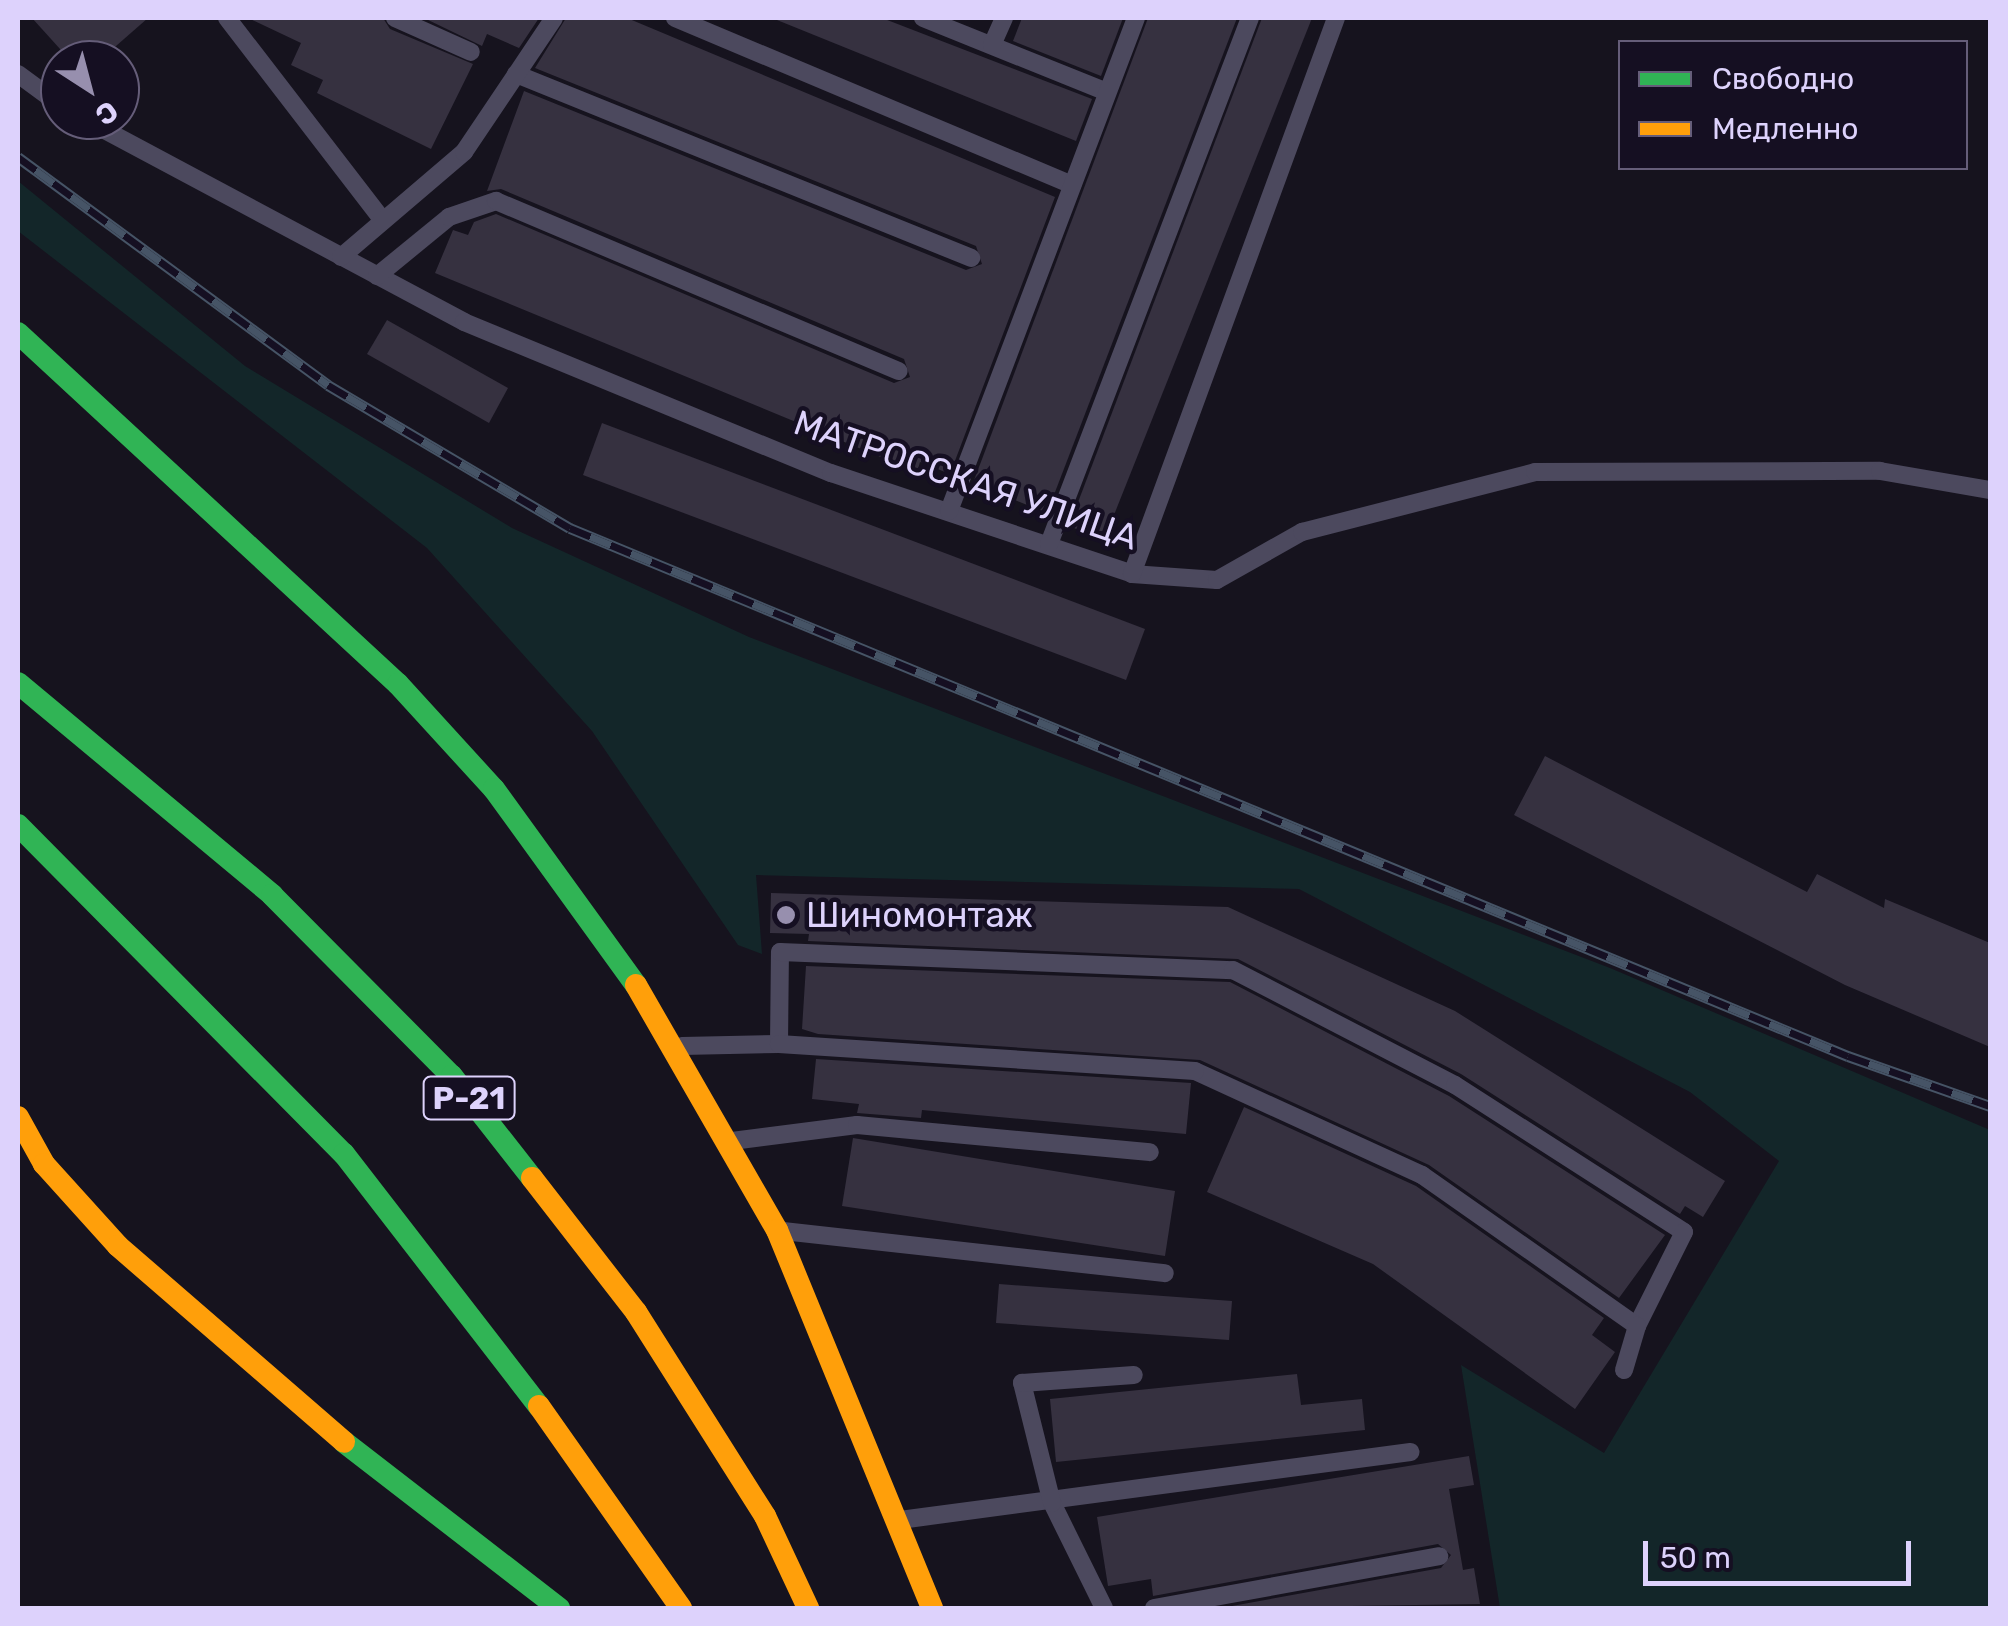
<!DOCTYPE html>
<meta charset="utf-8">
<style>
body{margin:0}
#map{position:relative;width:2008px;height:1626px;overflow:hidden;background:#16131e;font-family:Rubik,sans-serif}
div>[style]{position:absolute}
.green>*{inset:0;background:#132629}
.building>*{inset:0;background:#363140}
.lane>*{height:18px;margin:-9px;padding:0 9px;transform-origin:9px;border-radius:9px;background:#4c495e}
.fast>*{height:22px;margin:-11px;padding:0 11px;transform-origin:11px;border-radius:11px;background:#30b455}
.slow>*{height:22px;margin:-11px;padding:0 11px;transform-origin:11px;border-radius:11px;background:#ff9f0a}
.rail>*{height:11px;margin-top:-5.5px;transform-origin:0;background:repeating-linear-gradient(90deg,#150f22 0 22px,#465466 0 44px);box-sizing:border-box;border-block:2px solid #465466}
.dots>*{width:28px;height:28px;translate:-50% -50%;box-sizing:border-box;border:5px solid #150f22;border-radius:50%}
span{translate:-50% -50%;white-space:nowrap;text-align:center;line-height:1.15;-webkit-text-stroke:9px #150f22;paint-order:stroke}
.shield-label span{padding:2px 8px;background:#150f22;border:2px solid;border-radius:8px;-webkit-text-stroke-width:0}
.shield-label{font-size:32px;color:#ddd2fc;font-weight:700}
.street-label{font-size:35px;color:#ddd2fc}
.poi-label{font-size:35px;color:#ddd2fc}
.left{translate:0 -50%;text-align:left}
.frame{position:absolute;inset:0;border:20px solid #ddd2fc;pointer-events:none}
.legend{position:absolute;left:1618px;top:40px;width:350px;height:130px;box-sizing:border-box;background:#150f22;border:2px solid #655d79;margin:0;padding:12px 18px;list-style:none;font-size:30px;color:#ddd2fc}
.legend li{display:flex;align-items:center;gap:20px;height:50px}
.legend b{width:50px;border:2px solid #655d79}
.north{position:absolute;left:40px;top:40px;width:100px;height:100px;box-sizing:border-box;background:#150f22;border:2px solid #655d79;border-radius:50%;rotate:144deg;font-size:28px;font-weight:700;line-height:40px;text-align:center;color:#ddd2fc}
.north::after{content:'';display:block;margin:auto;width:35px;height:45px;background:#978fae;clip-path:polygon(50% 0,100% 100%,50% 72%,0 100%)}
.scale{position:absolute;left:1643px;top:1541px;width:268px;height:45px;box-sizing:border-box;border:5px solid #ddd2fc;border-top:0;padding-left:12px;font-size:30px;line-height:35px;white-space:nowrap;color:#ddd2fc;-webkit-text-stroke:8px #150f22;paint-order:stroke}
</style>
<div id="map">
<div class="green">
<i style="clip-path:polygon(18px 181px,245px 366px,512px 528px,749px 637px,1610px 968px,1990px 1130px,1990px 1608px,1500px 1608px,1461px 1365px,1604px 1453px,1779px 1161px,1690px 1092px,1299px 889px,756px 875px,762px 954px,738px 945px,592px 731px,427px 548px,18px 231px)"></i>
</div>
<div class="building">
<i style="clip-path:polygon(32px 18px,148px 18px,100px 60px,70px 60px)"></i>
<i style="clip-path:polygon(248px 18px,383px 18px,390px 29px,473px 64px,431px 149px,317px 93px,323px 80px,291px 65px,301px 43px)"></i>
<i style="clip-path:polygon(424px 18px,539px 18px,519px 48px,487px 34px,482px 46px)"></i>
<i style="clip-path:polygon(566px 18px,627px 18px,1055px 197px,950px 474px,920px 462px,917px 472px,435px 273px,453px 230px,468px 235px,474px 222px,496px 214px,894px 383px,910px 377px,904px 359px,501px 189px,487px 191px,524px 91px,966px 270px,982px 264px,976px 246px,535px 68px)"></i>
<i style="clip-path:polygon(772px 18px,882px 18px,1092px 99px,1076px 141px)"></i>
<i style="clip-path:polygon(1022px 18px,1123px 18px,1101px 76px,1013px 41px)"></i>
<i style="clip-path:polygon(1148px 18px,1237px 18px,1047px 513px,973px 483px)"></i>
<i style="clip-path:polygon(1262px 18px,1312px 18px,1104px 540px,1069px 526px)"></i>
<i style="clip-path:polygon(387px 320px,508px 388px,489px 423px,367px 354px)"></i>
<i style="clip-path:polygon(602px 423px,1145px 629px,1126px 680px,583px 475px)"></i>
<i style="clip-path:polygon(1545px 756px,1807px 892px,1817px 874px,1884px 908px,1885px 899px,1990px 943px,1990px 1047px,1845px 985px,1514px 815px)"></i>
<i style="clip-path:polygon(771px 893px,1228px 907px,1455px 1011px,1725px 1181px,1703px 1217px,1685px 1206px,1680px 1214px,1461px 1074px,1238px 959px,808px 941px,809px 934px,770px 933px)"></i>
<i style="clip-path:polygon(806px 966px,1230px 982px,1449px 1096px,1665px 1235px,1619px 1298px,1429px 1165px,1200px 1060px,818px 1034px,802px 1029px)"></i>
<i style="clip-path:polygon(816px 1059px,1191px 1083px,1186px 1134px,922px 1110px,921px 1118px,857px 1113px,859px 1104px,812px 1099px)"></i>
<i style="clip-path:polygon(1244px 1107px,1416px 1186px,1604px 1318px,1592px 1335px,1615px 1352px,1575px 1409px,1373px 1264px,1207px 1192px)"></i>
<i style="clip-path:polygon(853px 1138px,1175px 1191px,1165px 1256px,842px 1206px)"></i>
<i style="clip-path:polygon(999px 1284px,1232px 1301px,1229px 1340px,996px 1323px)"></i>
<i style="clip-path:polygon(1297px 1374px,1301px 1405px,1362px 1399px,1365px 1430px,1056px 1462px,1050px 1399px)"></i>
<i style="clip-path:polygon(1469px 1456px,1474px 1485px,1449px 1489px,1463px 1570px,1474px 1568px,1480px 1604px,1221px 1608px,1441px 1568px,1451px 1555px,1438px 1544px,1153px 1596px,1151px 1579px,1108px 1586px,1097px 1517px)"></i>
</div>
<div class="lane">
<i style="left:227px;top:18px;width:252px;rotate:52.4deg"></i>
<i style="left:395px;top:18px;width:83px;rotate:24.1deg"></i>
<i style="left:675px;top:18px;width:431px;rotate:22.8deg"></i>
<i style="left:923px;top:18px;width:198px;rotate:21.9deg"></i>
<i style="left:992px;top:45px;width:30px;rotate:-66deg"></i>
<i style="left:18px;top:74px;width:52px;rotate:36.4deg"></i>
<i style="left:516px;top:74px;width:491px;rotate:22deg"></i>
<i style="left:86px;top:120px;width:429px;rotate:28.1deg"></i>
<i style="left:464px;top:322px;width:397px;rotate:22.4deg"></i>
<i style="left:831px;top:473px;width:317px;rotate:18.5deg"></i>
<i style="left:1132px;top:574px;width:85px;rotate:4deg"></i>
<i style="left:1217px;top:580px;width:98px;rotate:-29.5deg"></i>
<i style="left:1302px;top:532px;width:241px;rotate:-14.4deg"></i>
<i style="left:1535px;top:472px;width:345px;rotate:-0.2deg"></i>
<i style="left:1880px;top:471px;width:112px;rotate:9.8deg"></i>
<i style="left:341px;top:257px;width:162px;rotate:-40.5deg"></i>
<i style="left:464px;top:152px;width:161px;rotate:-56.1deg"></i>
<i style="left:377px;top:276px;width:93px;rotate:-39.3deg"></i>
<i style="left:449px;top:217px;width:50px;rotate:-18.8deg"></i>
<i style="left:496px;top:201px;width:437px;rotate:22.9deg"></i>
<i style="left:949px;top:511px;width:527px;rotate:-69.23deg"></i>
<i style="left:1049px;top:544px;width:563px;rotate:-69.09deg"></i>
<i style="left:1132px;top:574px;width:592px;rotate:-69.85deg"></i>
<i style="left:682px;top:1046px;width:97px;rotate:-1.2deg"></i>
<i style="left:779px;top:1044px;width:92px;rotate:-89.4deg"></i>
<i style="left:780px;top:952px;width:453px;rotate:2.3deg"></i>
<i style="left:1233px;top:970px;width:250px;rotate:27.4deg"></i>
<i style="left:1455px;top:1085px;width:272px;rotate:32.7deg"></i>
<i style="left:1684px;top:1232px;width:105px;rotate:116.6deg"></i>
<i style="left:1637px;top:1326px;width:263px;rotate:-144.9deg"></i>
<i style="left:1422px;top:1175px;width:250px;rotate:-155.4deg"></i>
<i style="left:1195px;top:1071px;width:417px;rotate:-176.3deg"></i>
<i style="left:732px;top:1141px;width:126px;rotate:-7.3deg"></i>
<i style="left:857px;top:1125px;width:294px;rotate:5.3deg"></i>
<i style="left:783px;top:1231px;width:384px;rotate:6.3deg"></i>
<i style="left:1624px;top:1370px;width:46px;rotate:-73.5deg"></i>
<i style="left:900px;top:1520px;width:515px;rotate:-7.59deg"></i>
<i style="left:1104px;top:1608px;width:117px;rotate:-116.3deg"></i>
<i style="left:1052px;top:1503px;width:124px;rotate:-104deg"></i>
<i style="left:1022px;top:1383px;width:112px;rotate:-4.1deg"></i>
<i style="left:1154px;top:1608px;width:290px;rotate:-10.3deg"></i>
</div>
<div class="fast">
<i style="left:18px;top:333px;width:517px;rotate:42.73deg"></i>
<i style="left:398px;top:684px;width:142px;rotate:47.6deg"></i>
<i style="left:494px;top:789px;width:242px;rotate:54.1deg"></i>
<i style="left:18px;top:683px;width:331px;rotate:39.8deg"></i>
<i style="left:272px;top:895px;width:255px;rotate:45.2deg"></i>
<i style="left:452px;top:1076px;width:130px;rotate:51.9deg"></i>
<i style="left:18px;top:825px;width:463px;rotate:45.3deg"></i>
<i style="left:344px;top:1154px;width:319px;rotate:52.3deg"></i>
<i style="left:344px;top:1442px;width:272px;rotate:37.7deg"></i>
</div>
<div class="slow">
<i style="left:636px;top:985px;width:283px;rotate:60.1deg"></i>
<i style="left:777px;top:1230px;width:409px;rotate:67.7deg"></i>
<i style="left:18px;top:1117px;width:54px;rotate:61deg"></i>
<i style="left:44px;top:1164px;width:110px;rotate:47.9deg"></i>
<i style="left:118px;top:1246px;width:299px;rotate:40.9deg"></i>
<i style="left:532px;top:1178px;width:170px;rotate:52.2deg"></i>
<i style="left:636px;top:1312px;width:241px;rotate:57.7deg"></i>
<i style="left:765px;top:1516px;width:102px;rotate:64.9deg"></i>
<i style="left:539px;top:1406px;width:247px;rotate:54.9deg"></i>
</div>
<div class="rail">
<i style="left:18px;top:157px;width:385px;rotate:36.3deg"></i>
<i style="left:328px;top:385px;width:281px;rotate:30.6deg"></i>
<i style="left:570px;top:528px;width:1383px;rotate:22.45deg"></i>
<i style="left:1848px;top:1056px;width:151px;rotate:19.4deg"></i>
</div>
<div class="dots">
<i style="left:786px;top:915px;background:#978fae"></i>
</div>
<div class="shield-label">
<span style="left:469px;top:1098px">Р-21</span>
</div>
<div class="street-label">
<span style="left:966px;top:480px;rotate:19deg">МАТРОССКАЯ УЛИЦА</span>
</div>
<div class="poi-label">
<span class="left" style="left:806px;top:915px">Шиномонтаж</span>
</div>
<div class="frame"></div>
<ul class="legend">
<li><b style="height:12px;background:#30b455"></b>Свободно</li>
<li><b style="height:12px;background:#ff9f0a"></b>Медленно</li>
</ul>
<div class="north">С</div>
<div class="scale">50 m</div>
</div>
